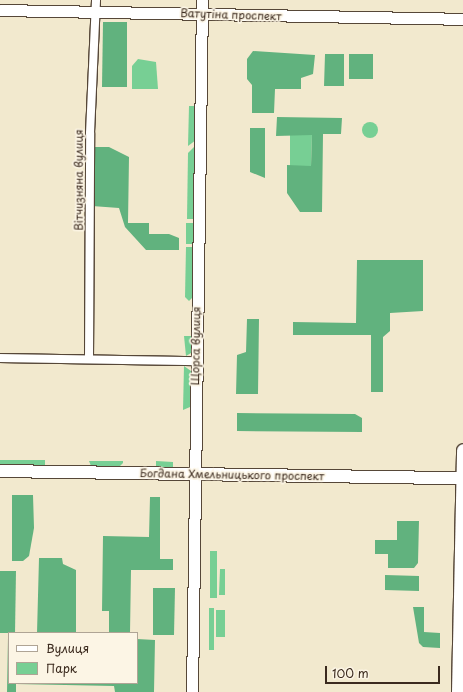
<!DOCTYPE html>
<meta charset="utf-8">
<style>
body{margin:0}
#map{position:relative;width:463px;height:692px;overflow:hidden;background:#f2e9ce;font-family:"Playpen Sans",sans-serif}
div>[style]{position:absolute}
.green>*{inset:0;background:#77cf94}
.round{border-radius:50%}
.forest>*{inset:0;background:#61b27e}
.roads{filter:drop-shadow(1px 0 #564738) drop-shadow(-1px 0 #564738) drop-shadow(0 1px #564738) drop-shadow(0 -1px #564738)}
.minor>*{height:8px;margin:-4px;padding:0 4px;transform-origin:4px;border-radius:4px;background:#fff}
.tertiary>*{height:11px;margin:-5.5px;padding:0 5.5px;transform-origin:5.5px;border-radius:5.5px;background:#fff}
.secondary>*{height:12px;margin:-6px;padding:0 6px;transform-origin:6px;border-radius:6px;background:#fff}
.primary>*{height:13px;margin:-6.5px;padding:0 6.5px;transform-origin:6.5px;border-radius:6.5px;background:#fff}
span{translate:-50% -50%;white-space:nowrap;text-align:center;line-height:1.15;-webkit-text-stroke:3.5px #fcf5e5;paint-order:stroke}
.street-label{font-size:11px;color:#3b2a1e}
.legend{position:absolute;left:8px;top:632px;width:130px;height:52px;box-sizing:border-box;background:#fcf5e5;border:1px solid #afa495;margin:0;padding:5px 7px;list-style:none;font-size:12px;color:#3b2a1e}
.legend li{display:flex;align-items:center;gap:8px;height:20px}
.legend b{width:20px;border:1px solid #afa495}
.scale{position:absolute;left:325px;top:666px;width:115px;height:18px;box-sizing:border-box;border:2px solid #3b2a1e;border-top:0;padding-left:5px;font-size:12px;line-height:14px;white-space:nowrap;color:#3b2a1e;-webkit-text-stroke:3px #fcf5e5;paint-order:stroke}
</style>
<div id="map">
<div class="green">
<i style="clip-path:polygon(138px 59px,156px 62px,158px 89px,132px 89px,132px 66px)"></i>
<i style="clip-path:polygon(189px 106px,196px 106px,196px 140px,188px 146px)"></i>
<i class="round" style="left:362px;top:122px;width:16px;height:16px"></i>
<i style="clip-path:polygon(290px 134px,312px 134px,311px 166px,290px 166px)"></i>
<i style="clip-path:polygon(196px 145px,194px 219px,187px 219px,188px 153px)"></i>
<i style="clip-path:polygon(186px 223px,194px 223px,193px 244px,186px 244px)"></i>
<i style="clip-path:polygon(186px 247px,193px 247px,193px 297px,189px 301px,185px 297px)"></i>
<i style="clip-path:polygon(184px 336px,192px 336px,191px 353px,186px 356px)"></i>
<i style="clip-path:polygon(184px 366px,191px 371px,190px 407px,183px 410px)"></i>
<i style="clip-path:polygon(0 460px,45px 460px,45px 465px,0 465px)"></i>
<i style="clip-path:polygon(89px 461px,123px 461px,123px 463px,120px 466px,91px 466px)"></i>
<i style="clip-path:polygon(156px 461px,173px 462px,173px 468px,156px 468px)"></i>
<i style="clip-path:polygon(210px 551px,217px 551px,217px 598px,210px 598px)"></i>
<i style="clip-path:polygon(220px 569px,225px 569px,225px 595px,219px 595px)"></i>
<i style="clip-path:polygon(209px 608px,214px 608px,214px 650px,209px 650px)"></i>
<i style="clip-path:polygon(216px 610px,225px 610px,225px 637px,216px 637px)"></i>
</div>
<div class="forest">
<i style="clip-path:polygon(103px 22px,127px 22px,127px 87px,102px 87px)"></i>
<i style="clip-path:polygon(253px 51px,315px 55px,313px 74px,301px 78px,301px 89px,275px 89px,274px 113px,252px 113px,252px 85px,247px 79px,247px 59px)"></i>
<i style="clip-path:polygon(325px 54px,344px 54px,344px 86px,324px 86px)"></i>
<i style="clip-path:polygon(349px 54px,373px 54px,373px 79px,349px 79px)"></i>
<i style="clip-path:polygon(277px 117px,342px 118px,341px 134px,323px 134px,322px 212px,300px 212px,287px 193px,287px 165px,311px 166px,312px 135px,276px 136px)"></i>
<i style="clip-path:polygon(250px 128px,265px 128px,265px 178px,250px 172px)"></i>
<i style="clip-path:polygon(92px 147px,109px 147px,129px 157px,128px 223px,149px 223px,149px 234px,169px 234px,179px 238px,179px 250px,146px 250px,125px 227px,119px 208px,92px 206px)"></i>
<i style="clip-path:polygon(357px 260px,423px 260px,423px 311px,390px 313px,390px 331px,383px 337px,383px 392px,371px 392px,371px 335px,293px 335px,293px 322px,356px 323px)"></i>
<i style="clip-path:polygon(247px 319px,259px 319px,258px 394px,236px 394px,237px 355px,246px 352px)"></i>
<i style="clip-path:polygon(237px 413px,355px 414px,362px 418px,362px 432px,237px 431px)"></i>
<i style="clip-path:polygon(12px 495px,33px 495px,34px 528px,29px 556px,23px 561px,12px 561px)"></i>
<i style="clip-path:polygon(150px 497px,160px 497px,160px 559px,173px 559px,173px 570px,131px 570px,130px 633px,109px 633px,109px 611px,102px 611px,103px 536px,149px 537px)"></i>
<i style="clip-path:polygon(397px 521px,419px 521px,418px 563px,414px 568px,388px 568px,388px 554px,375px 554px,375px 540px,397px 540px)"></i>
<i style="clip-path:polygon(39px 558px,62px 558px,63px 564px,76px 570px,76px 633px,37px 633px)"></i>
<i style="clip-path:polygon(0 571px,16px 571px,15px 633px,0 633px)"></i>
<i style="clip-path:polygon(385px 575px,419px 576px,419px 591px,385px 590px)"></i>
<i style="clip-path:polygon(153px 588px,175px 588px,174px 635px,153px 635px)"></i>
<i style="clip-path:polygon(413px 607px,424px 607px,424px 632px,440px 633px,440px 648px,423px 647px,419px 643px)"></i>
<i style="clip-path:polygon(8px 637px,9px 683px,137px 683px,137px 639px,155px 640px,154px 692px,115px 692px,114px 686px,16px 684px,16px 692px,7px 692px)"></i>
</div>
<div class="roads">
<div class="minor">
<i style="left:0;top:358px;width:196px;rotate:0.9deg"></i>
<i style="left:89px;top:359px;width:226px;rotate:-89.7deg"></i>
<i style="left:90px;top:133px;width:133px;rotate:-87.4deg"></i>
</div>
<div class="tertiary">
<i style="left:0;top:10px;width:463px;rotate:1.1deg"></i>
<i style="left:192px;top:692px;width:692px;rotate:-89.17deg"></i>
</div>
<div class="secondary">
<i style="left:0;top:471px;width:463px;rotate:0.9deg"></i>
</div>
<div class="primary">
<i style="left:458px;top:692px;width:242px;rotate:-88.8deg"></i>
</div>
</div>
<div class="street-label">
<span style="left:231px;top:15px;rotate:2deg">Ватутіна проспект</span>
<span style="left:79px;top:180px;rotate:-90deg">Вітчизняна вулиця</span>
<span style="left:196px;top:346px;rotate:-89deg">Щорса вулиця</span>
<span style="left:232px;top:475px;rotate:1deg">Богдана Хмельницького проспект</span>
</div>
<ul class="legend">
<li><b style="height:5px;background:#fff"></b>Вулиця</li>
<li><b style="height:11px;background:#77cf94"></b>Парк</li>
</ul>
<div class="scale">100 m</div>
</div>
